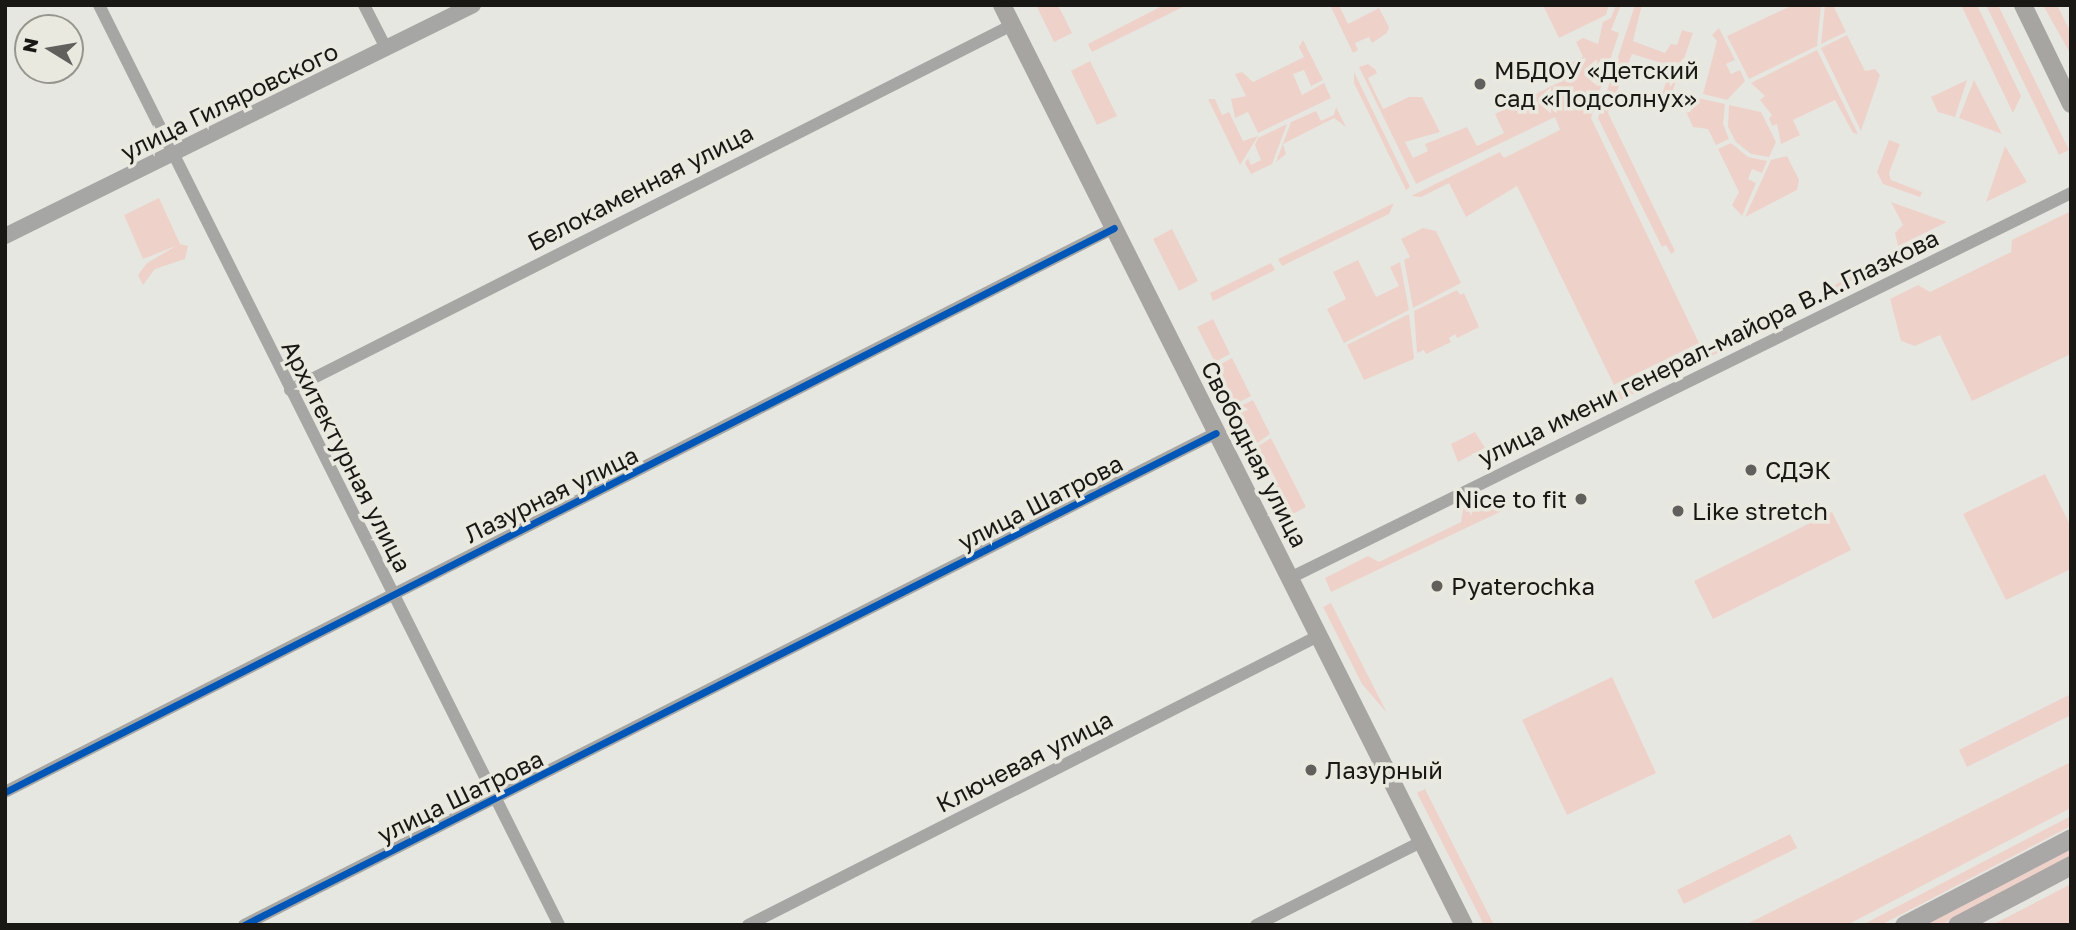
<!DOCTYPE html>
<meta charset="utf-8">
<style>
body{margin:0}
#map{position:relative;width:2076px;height:930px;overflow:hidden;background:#e7e7e2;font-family:"Golos Text",sans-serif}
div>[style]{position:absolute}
.green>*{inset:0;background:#eed2ca}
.minor>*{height:12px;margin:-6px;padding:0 6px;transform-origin:6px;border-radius:6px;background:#a6a6a4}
.tertiary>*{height:16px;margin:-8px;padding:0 8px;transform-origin:8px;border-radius:8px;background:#a6a6a4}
.secondary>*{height:18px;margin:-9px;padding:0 9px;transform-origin:9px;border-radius:9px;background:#a6a5a2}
.primary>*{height:19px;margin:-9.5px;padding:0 9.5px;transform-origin:9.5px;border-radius:9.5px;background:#aaa8a6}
.cycleway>*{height:7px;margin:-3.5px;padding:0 3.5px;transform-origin:3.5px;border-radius:3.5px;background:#0057b8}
.dots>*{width:19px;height:19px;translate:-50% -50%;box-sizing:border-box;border:4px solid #eae9df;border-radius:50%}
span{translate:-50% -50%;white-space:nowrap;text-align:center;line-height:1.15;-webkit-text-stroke:7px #eae9df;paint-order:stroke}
.poi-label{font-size:24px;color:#191815}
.left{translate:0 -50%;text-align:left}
.right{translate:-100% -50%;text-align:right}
.street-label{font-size:24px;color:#191815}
.frame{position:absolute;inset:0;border:7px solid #191815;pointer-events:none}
.north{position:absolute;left:14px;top:14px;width:70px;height:70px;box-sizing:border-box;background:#eae9df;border:2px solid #96958e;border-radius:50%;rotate:281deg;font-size:19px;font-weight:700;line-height:28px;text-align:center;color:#191815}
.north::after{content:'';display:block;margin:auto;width:24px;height:32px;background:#61605d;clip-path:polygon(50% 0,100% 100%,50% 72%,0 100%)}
</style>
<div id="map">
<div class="green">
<i style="clip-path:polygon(1058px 5px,1072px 33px,1054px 42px,1037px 7px)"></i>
<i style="clip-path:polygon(1164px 5px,1187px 5px,1092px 52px,1088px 44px)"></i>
<i style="clip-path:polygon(1330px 5px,1339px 5px,1348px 24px,1379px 8px,1389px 27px,1387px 33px,1372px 43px,1369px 37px,1355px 43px,1358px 50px,1353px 53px)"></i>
<i style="clip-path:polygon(1543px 5px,1609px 5px,1606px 15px,1559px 38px)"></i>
<i style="clip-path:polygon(1616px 5px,1621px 5px,1611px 30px,1619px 33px,1591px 118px,1699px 343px,1614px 385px,1517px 186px,1466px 217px,1449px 183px,1421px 197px,1411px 196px,1500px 152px,1504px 158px,1560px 130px,1555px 117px,1416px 184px,1359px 67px,1368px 64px,1375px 69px,1377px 73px,1368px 78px,1383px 109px,1409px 97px,1422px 97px,1440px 132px,1405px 142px,1413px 158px,1428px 151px,1425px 144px,1467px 127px,1477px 146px,1504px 133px,1495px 114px,1564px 80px,1560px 69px,1583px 57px,1576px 42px,1583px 38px,1598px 44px,1603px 22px,1611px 18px)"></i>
<i style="clip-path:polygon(1635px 5px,1642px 5px,1633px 41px,1665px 53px,1671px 44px,1677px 45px,1682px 30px,1693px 33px,1669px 101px,1661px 98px,1671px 66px,1632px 54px,1608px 113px,1675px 251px,1671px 254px,1666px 245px,1662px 247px,1598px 118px)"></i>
<i style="clip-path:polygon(1793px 5px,1821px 5px,1817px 46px,1749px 79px,1727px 36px)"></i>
<i style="clip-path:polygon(1825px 5px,1833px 5px,1846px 32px,1821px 44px)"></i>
<i style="clip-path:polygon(1961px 5px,1977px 5px,2021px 96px,2013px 113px)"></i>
<i style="clip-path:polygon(1986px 5px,1998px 5px,2069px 150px,2059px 155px)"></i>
<i style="clip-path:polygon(2043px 5px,2057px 5px,2071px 33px,2071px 55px)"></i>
<i style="clip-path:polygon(1719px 28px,1735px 60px,1726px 64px,1731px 74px,1740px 70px,1745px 81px,1727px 100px,1703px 94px,1717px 41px,1712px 35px)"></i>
<i style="clip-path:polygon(1847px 35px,1865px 71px,1875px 69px,1880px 75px,1861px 131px,1821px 48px)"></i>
<i style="clip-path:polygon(1303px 40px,1323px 80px,1311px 86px,1304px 70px,1293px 74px,1302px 95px,1324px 83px,1331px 98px,1258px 133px,1248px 112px,1235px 118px,1231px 99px,1246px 96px,1235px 74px,1242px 72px,1253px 82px,1304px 57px,1299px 47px)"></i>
<i style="clip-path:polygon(1817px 50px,1858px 134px,1853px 133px,1835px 100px,1793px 120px,1800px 135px,1781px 144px,1777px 124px,1772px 126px,1769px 118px,1772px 115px,1760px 100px,1765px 96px,1751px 83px)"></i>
<i style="clip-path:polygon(1090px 61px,1117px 116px,1097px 125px,1071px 71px)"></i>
<i style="clip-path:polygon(1354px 72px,1410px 187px,1406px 190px,1354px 83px)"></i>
<i style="clip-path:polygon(1967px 80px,1955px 117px,1938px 112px,1931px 97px)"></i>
<i style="clip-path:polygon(1974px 80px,2002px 134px,1959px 118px)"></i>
<i style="clip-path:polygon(1693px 97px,1725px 104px,1723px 124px,1729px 139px,1716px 145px,1708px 129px,1693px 127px,1686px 112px,1690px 112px)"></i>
<i style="clip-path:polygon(1208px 99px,1215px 99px,1222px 115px,1229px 112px,1243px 141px,1258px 136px,1240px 165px)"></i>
<i style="clip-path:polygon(1729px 105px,1761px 112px,1776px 142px,1769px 157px,1751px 154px,1736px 142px,1728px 127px)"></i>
<i style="clip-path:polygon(1336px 107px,1346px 127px,1334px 118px,1283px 144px,1286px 154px,1276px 162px,1291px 122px,1316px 111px,1321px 121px,1334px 115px)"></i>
<i style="clip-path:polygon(1287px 124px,1272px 164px,1251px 174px,1245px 163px,1248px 158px,1251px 165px,1261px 160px,1255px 145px,1258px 138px)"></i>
<i style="clip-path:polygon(1889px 140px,1900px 144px,1889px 173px,1891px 180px,1922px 192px,1920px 197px,1883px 184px,1877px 172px)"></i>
<i style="clip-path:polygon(1731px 143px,1748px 157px,1767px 161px,1762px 173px,1752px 169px,1748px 179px,1756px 183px,1742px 216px,1732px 205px,1739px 192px,1718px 149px)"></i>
<i style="clip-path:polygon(2005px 146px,2027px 182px,1986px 202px)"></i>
<i style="clip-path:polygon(1787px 156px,1799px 180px,1797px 190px,1745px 217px,1771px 160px)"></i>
<i style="clip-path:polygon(159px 198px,180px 244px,188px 246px,185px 259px,155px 269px,143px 285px,138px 275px,147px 263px,176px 246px,143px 259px,124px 215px)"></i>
<i style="clip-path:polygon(1891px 202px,1947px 222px,1898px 246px,1895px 233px,1903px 225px)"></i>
<i style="clip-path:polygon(1394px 203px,1389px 214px,1282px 266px,1278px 259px)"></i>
<i style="clip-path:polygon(2071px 211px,2071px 354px,1972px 401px,1940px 335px,1915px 346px,1901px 341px,1890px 299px,1918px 285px,1930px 292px,2011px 252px,2012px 240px)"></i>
<i style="clip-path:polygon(1423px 228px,1436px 231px,1461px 283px,1413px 308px,1404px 260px,1410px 257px,1401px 239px)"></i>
<i style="clip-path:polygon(1172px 229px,1198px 281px,1179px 291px,1153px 239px)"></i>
<i style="clip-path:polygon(1887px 259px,1882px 272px,1842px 291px,1830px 287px)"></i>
<i style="clip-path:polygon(1358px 260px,1376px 297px,1399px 286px,1390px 267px,1400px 262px,1409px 310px,1344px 343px,1327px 309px,1346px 299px,1333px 272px)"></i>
<i style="clip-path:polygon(1271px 263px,1275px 270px,1213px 301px,1210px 293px)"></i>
<i style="clip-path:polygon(1457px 290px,1460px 295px,1464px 293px,1479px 327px,1457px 338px,1455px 334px,1449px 338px,1451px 342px,1426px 354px,1424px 350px,1417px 353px,1414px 311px)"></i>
<i style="clip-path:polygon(1409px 314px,1414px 359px,1364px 380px,1347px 345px)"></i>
<i style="clip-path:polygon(1770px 316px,1769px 328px,1621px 400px,1617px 392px)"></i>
<i style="clip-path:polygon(1213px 319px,1230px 354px,1215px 362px,1197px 327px)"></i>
<i style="clip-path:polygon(1232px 358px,1251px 396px,1236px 404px,1217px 366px)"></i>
<i style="clip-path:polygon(1253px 400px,1270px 434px,1256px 444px,1238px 407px)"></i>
<i style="clip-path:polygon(1475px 432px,1485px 448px,1458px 462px,1451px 444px)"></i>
<i style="clip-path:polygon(1271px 438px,1306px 507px,1291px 515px,1257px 447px)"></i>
<i style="clip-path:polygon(2045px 474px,2071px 527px,2071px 569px,2006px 600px,1963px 514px)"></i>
<i style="clip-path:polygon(1494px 496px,1504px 510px,1331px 592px,1325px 578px,1368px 556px,1379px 562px,1461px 522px,1463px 509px)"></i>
<i style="clip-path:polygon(1832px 512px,1851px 550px,1713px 619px,1694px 581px)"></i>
<i style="clip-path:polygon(1331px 603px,1387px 713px,1362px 684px,1323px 607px)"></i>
<i style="clip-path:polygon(1612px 677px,1656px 773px,1567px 815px,1522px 720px)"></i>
<i style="clip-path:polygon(2071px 694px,2071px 715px,1967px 767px,1959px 750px)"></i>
<i style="clip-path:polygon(2071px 762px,2071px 808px,1847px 925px,1745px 925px)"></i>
<i style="clip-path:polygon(1425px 789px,1494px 925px,1484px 925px,1417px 793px)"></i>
<i style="clip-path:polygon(2071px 816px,2071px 826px,1881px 925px,1862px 925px)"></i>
<i style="clip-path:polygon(1790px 834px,1797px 848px,1684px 904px,1677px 890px)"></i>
<i style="clip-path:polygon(2071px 849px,2071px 857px,1941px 925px,1925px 925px)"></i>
<i style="clip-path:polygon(2071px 884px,2071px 925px,1992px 925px)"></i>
</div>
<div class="minor">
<i style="left:99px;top:5px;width:1029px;rotate:63.43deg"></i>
<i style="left:364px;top:5px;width:48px;rotate:62.9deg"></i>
<i style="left:290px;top:390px;width:809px;rotate:-26.82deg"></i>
<i style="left:1290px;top:578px;width:871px;rotate:-26.24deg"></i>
<i style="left:5px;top:792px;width:1244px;rotate:-26.96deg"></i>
<i style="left:244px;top:925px;width:1089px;rotate:-26.85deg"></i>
<i style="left:748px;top:925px;width:641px;rotate:-26.88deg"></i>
<i style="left:1256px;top:925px;width:187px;rotate:-26.7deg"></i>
</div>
<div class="tertiary">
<i style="left:5px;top:236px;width:522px;rotate:-26.27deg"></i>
</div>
<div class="secondary">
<i style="left:1002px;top:5px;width:1029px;rotate:63.34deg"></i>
<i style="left:2023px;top:5px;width:110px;rotate:64.1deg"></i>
</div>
<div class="primary">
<i style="left:1904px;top:925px;width:188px;rotate:-27.5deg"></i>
<i style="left:1957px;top:925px;width:129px;rotate:-27.8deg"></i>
</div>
<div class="cycleway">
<i style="left:5px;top:792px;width:1244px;rotate:-26.96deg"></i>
<i style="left:244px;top:925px;width:1089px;rotate:-26.85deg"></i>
</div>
<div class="dots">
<i style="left:1480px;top:84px;background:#61605d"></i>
<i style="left:1751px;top:470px;background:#61605d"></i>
<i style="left:1581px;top:499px;background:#61605d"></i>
<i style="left:1678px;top:511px;background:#61605d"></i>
<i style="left:1437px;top:586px;background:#61605d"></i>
<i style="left:1311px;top:770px;background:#61605d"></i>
</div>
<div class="poi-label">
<span class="left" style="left:1494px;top:84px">МБДОУ «Детский<br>сад «Подсолнух»</span>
<span class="left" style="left:1765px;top:470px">СДЭК</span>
<span class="right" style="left:1567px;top:499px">Nice to fit</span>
<span class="left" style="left:1692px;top:511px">Like stretch</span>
<span class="left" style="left:1451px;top:586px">Pyaterochka</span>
<span class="left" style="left:1325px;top:770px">Лазурный</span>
</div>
<div class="street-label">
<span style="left:229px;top:101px;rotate:-26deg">улица Гиляровского</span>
<span style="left:640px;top:187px;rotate:-27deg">Белокаменная улица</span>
<span style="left:1708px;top:347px;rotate:-26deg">улица имени генерал-майора В.А.Глазкова</span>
<span style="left:1255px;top:454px;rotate:63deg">Свободная улица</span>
<span style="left:347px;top:456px;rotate:63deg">Архитектурная улица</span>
<span style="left:551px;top:494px;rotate:-26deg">Лазурная улица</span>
<span style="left:1040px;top:502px;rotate:-27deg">улица Шатрова</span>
<span style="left:1024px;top:761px;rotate:-27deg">Ключевая улица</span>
<span style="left:460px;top:796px;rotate:-26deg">улица Шатрова</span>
</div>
<div class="frame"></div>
<div class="north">N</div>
</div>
